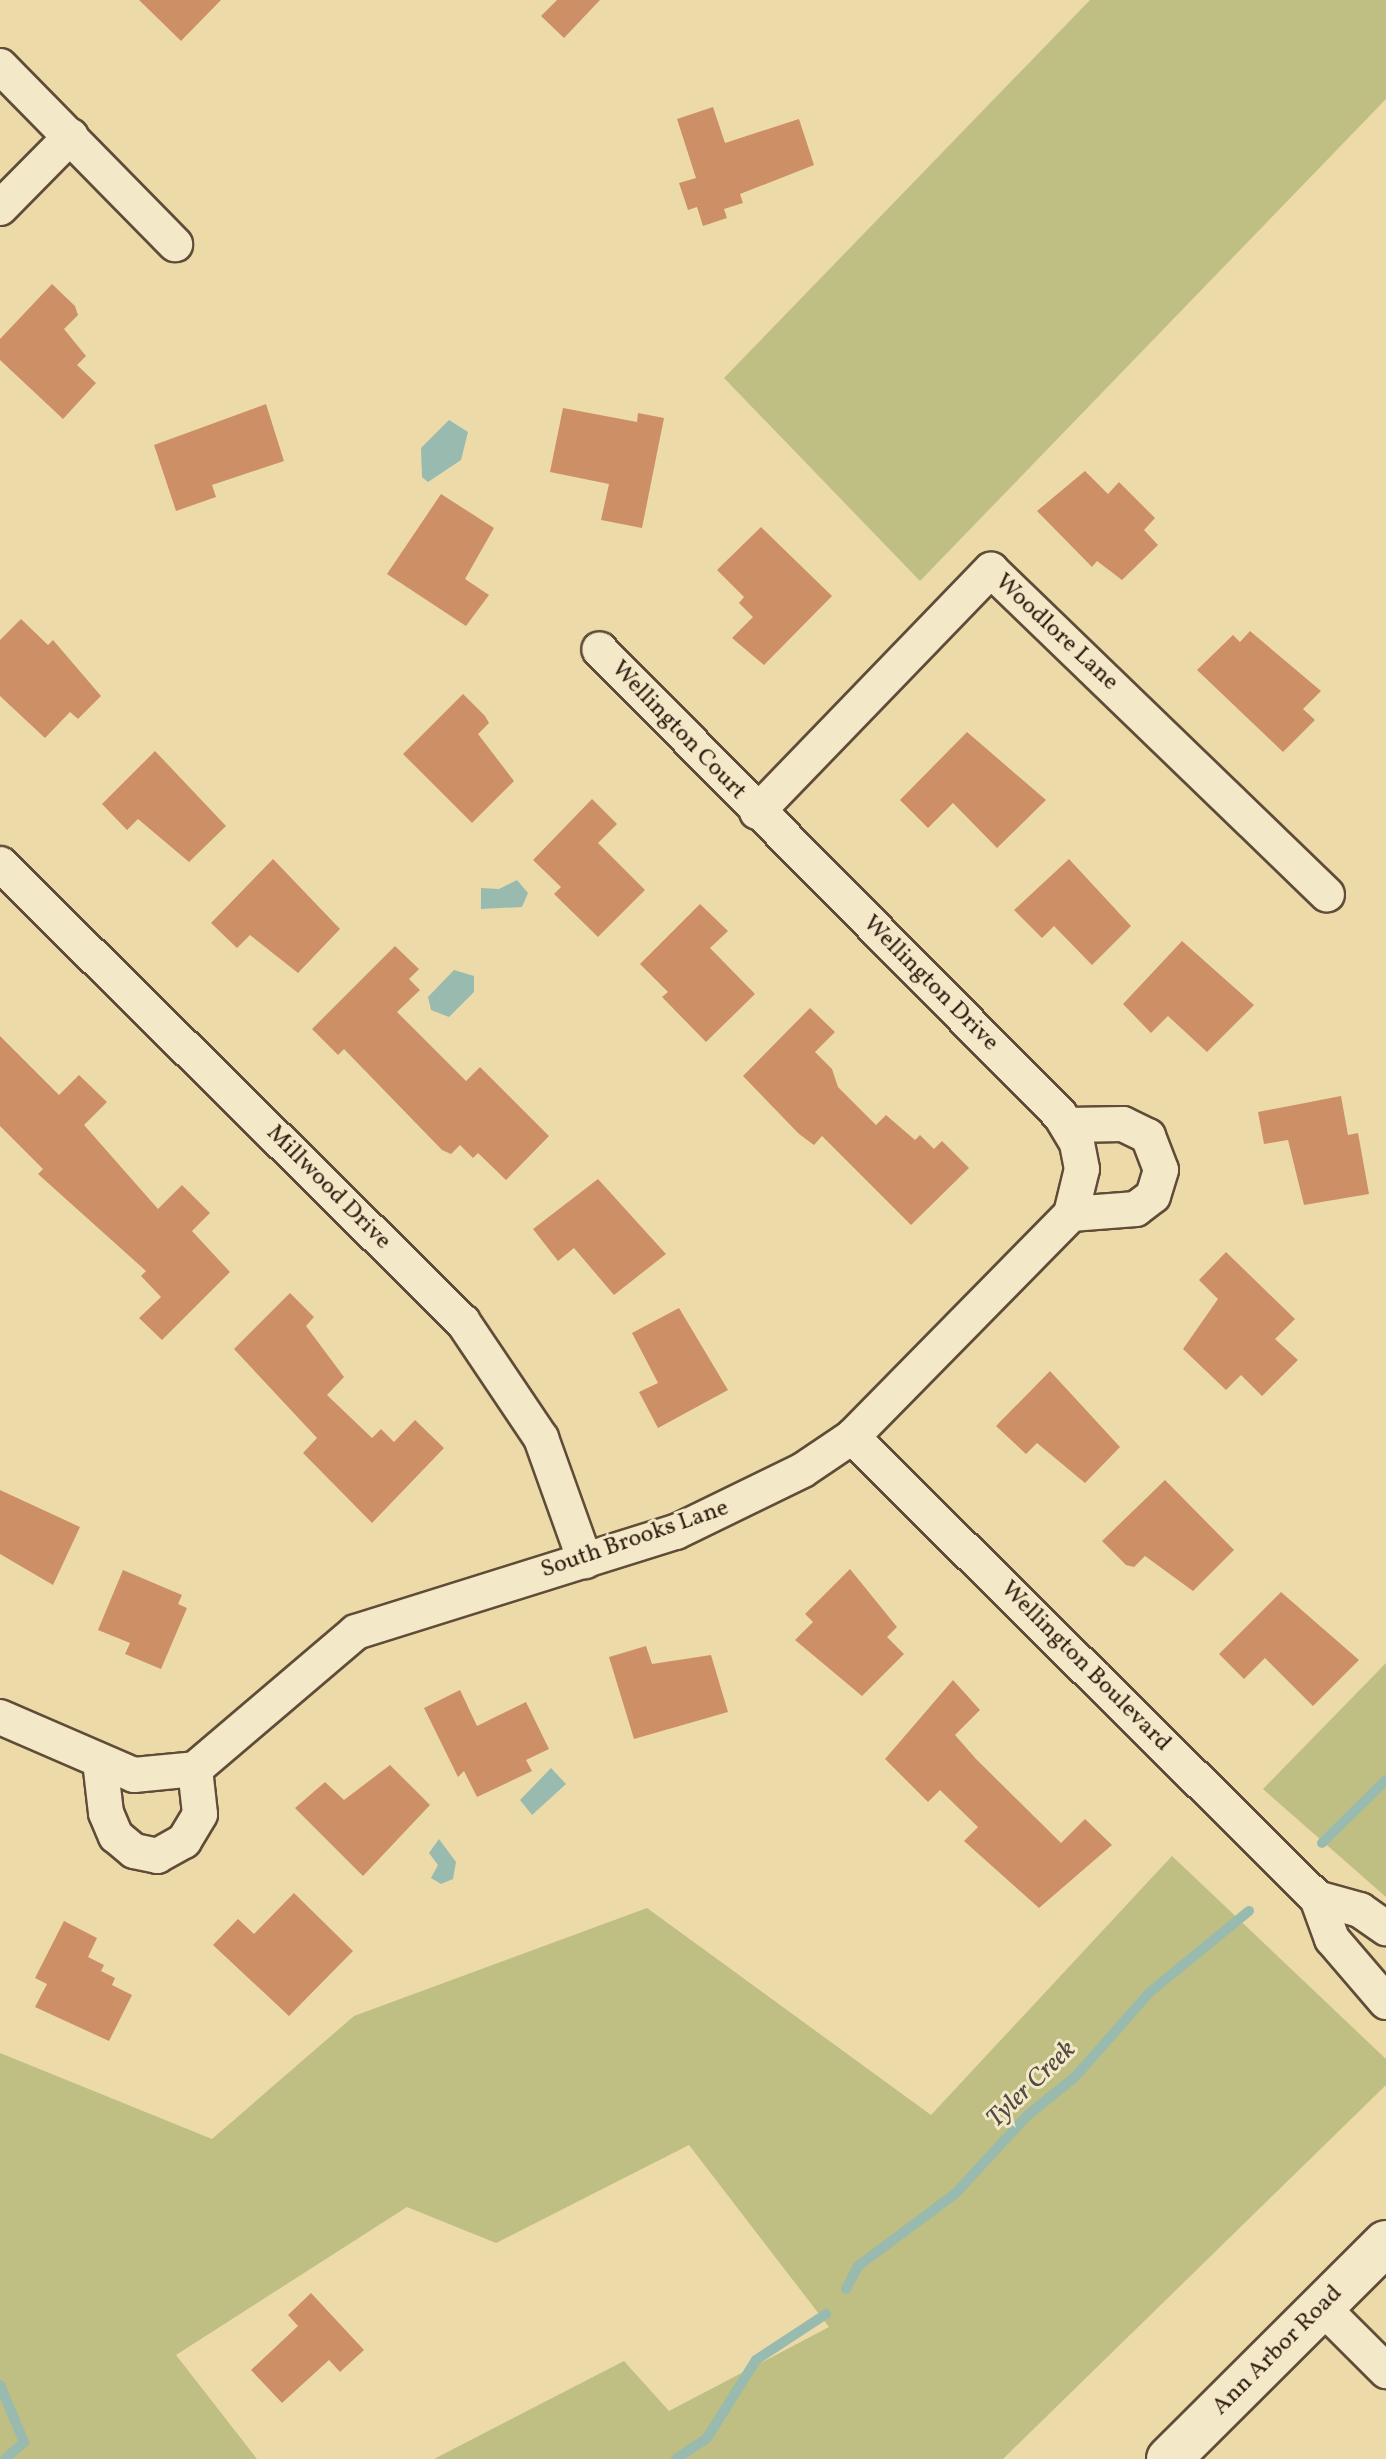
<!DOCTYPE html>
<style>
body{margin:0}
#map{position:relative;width:1386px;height:2459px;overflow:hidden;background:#ecdba9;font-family:Vollkorn,serif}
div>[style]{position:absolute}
.green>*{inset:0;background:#bfbe83}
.water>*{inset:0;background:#99baae}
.stream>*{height:10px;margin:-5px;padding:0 5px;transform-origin:5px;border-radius:5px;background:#99baae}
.building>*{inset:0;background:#cd9066}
.roads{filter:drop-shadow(2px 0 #604c38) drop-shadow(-2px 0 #604c38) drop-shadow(0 2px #604c38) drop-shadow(0 -2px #604c38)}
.street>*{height:34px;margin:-17px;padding:0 17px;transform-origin:17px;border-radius:17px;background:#f3e8c7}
.secondary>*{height:44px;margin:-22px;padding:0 22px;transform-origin:22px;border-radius:22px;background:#f3e8c7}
span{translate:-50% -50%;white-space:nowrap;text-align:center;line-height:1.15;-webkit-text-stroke:6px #f3e8c7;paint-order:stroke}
.street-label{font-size:24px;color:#321d12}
.water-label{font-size:26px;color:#514c41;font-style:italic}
</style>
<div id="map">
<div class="green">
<i style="clip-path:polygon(1090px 0,1386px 0,1386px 99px,920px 581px,724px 378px)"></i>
<i style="clip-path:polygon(1386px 1663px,1386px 1897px,1263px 1789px)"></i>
<i style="clip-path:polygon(1172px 1856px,1386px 2059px,1386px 2085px,1003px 2459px,434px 2459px,624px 2361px,669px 2411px,829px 2327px,689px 2145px,496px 2243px,407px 2207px,176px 2355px,257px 2459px,0 2459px,0 2053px,212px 2139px,354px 2016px,647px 1908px,931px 2115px)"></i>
</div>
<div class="water">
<i style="clip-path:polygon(449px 420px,468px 432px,461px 460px,428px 482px,422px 477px,421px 448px)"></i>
<i style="clip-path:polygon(517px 880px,528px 893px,522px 907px,481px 909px,481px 888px,499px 889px)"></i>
<i style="clip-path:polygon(454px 970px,474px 976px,474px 992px,449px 1017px,431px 1010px,428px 997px)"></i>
<i style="clip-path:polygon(551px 1768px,566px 1784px,532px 1815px,520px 1800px)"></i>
<i style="clip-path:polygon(439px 1839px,456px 1862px,453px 1879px,441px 1884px,431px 1878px,438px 1865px,429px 1853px)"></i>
</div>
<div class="stream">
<i style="left:1322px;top:1843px;width:90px;rotate:-44.5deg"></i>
<i style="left:846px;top:2289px;width:26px;rotate:-62deg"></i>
<i style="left:858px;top:2266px;width:121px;rotate:-36.6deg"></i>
<i style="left:955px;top:2194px;width:108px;rotate:-47.3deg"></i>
<i style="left:1028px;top:2115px;width:60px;rotate:-39deg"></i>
<i style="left:1075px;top:2077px;width:113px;rotate:-48.6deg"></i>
<i style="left:1150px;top:1992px;width:128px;rotate:-39.3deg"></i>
<i style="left:0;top:2385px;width:62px;rotate:67.2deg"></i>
<i style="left:24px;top:2442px;width:25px;rotate:138deg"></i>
<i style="left:676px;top:2459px;width:37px;rotate:-34deg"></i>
<i style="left:707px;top:2438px;width:92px;rotate:-57.9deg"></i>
<i style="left:756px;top:2360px;width:84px;rotate:-33.3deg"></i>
</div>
<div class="building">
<i style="clip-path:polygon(139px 0,221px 0,181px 41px)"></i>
<i style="clip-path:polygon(557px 0,600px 0,564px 38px,541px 16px)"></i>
<i style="clip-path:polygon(713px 107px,725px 143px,799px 119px,814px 165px,740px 194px,743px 203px,724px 209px,727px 218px,703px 226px,697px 207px,688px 210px,679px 183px,696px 178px,677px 119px)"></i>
<i style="clip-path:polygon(52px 284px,75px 306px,78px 315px,64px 329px,86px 356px,77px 365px,96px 383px,63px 419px,0 360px,0 339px)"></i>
<i style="clip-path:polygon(266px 404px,284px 461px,212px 485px,216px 497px,176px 511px,154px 445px)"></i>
<i style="clip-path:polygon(563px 408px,637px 422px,638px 413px,664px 418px,642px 528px,601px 520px,609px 484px,550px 472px)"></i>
<i style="clip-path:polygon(1085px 471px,1108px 494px,1119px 482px,1155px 518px,1144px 530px,1158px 545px,1122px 580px,1097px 561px,1092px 567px,1037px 511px)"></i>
<i style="clip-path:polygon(441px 494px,494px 528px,465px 579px,489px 595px,466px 626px,387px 574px)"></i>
<i style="clip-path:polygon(761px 527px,832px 596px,764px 665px,732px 638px,753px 617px,739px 603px,744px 597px,717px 570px)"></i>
<i style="clip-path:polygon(21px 619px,48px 645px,53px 640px,101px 696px,78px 719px,70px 712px,45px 738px,0 696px,0 640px)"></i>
<i style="clip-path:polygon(1250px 631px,1321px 691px,1303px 709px,1315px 720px,1283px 752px,1197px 670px,1233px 635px,1240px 642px)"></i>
<i style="clip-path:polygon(463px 694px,485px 716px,489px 723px,478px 734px,514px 781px,472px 823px,403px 754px)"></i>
<i style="clip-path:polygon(967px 732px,1046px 800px,997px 848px,953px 803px,928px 828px,900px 800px)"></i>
<i style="clip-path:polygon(155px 751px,226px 826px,189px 862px,138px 819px,127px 830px,102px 804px)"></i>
<i style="clip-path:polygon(592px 799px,617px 824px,598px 843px,645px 890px,598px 937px,554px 894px,561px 887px,533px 860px)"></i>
<i style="clip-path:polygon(273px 859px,340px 929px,298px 973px,250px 935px,237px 948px,211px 923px)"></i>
<i style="clip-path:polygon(1069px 859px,1131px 926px,1092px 965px,1054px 926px,1042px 938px,1014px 910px)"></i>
<i style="clip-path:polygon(700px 904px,728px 931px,710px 948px,755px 994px,706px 1042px,662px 997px,668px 992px,640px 964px)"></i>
<i style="clip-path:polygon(1182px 941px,1254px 1005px,1207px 1052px,1168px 1016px,1151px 1033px,1123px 1004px)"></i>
<i style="clip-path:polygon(395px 946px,419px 969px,409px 979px,420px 990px,397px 1012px,466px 1081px,480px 1067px,549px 1136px,506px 1180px,478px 1153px,473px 1158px,460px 1145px,451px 1154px,442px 1150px,344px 1049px,338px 1055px,312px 1029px)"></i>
<i style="clip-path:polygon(810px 1008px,835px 1032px,815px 1052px,832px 1069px,838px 1087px,876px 1125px,886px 1115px,915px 1140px,920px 1135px,934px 1149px,942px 1141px,969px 1168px,911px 1225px,822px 1136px,814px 1145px,799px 1134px,743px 1076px)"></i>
<i style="clip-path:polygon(0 1036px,59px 1095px,79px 1075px,107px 1102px,84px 1125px,158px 1209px,182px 1185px,210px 1213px,192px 1231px,230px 1272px,162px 1340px,139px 1318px,161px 1297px,141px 1276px,146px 1271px,38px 1174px,43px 1169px,0 1126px)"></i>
<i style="clip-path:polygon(1341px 1096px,1348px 1135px,1358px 1133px,1369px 1194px,1304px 1205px,1288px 1140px,1264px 1144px,1258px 1112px)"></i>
<i style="clip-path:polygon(598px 1179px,666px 1254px,614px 1295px,574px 1248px,558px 1261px,533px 1229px)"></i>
<i style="clip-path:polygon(1226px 1252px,1295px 1319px,1275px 1339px,1298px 1360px,1262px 1396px,1241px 1375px,1226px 1390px,1183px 1349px,1218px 1299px,1199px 1280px)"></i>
<i style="clip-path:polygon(290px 1293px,314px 1317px,306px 1326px,344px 1377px,327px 1395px,372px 1438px,381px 1429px,394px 1442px,415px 1420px,444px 1448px,372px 1523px,303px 1453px,317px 1438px,234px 1349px)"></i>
<i style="clip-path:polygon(679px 1308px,728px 1390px,658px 1428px,639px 1392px,658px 1383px,632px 1333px)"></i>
<i style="clip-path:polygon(1050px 1371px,1120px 1447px,1085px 1483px,1037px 1443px,1026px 1454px,996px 1426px)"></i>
<i style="clip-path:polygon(1165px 1480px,1234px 1550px,1193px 1591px,1145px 1556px,1134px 1567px,1126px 1565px,1102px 1541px)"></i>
<i style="clip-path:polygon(0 1490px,80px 1527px,53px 1585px,0 1554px)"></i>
<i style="clip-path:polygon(850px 1569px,897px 1627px,887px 1637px,904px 1654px,862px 1696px,795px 1640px,813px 1622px,805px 1614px)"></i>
<i style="clip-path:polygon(123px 1570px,182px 1595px,178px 1604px,187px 1608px,161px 1669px,125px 1654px,130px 1643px,98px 1630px)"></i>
<i style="clip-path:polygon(1281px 1592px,1359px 1660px,1313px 1706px,1265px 1658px,1244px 1679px,1219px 1654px)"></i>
<i style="clip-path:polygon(646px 1646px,652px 1664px,711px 1655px,728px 1712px,634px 1739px,609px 1657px)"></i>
<i style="clip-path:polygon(953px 1680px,980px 1710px,955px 1735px,976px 1759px,1061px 1843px,1085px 1819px,1112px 1845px,1039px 1908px,964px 1841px,978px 1827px,940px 1790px,928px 1802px,885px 1759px)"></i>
<i style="clip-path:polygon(460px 1690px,477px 1726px,526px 1702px,549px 1749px,526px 1760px,532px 1771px,477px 1797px,464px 1771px,458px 1777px,424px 1708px)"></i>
<i style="clip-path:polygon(390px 1765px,430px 1805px,363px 1876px,295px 1808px,325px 1782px,344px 1800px)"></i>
<i style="clip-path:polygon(294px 1893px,353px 1951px,289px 2016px,213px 1945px,238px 1919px,254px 1934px)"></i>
<i style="clip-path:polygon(64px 1921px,97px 1938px,88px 1957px,104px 1965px,101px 1971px,115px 1978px,112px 1985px,132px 1995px,109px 2041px,35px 2007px,47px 1984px,35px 1978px)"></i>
<i style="clip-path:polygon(311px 2293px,364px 2350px,340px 2372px,329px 2360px,282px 2403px,251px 2370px,298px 2326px,288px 2315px)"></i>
</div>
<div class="roads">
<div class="street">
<i style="left:0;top:66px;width:250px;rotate:45.5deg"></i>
<i style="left:0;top:208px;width:101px;rotate:-45.4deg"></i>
<i style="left:757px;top:812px;width:337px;rotate:-46deg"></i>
<i style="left:991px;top:570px;width:467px;rotate:44deg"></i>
<i style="left:0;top:864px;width:651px;rotate:44.69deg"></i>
<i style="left:463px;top:1322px;width:140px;rotate:56.1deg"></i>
<i style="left:541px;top:1438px;width:131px;rotate:70.3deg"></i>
<i style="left:1068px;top:1125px;width:55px;rotate:-1deg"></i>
<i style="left:1123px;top:1124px;width:28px;rotate:26deg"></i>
<i style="left:1148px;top:1136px;width:36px;rotate:69deg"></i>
<i style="left:1161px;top:1170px;width:27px;rotate:107deg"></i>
<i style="left:1153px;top:1196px;width:21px;rotate:143deg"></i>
<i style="left:1136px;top:1209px;width:65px;rotate:175.6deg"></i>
<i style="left:852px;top:1437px;width:655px;rotate:44.75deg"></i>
<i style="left:1317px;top:1898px;width:44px;rotate:69.9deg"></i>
<i style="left:1332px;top:1939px;width:83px;rotate:49.4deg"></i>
<i style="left:0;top:1717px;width:146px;rotate:23.4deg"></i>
<i style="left:134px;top:1775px;width:61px;rotate:-5.6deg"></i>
<i style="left:195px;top:1769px;width:211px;rotate:-40.4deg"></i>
<i style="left:356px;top:1632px;width:335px;rotate:-17.4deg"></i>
<i style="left:676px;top:1532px;width:141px;rotate:-26deg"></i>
<i style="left:803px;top:1470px;width:59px;rotate:-34deg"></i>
<i style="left:852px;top:1437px;width:313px;rotate:-45.5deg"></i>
<i style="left:1071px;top:1214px;width:46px;rotate:-76.3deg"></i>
<i style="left:1082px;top:1169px;width:26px;rotate:-101deg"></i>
<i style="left:1077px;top:1143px;width:33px;rotate:-121deg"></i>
<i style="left:1060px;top:1115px;width:655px;rotate:-134.69deg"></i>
<i style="left:100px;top:1761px;width:52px;rotate:83.4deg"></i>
<i style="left:106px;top:1813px;width:25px;rotate:67deg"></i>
<i style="left:116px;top:1836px;width:23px;rotate:40deg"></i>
<i style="left:134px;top:1851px;width:24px;rotate:12deg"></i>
<i style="left:157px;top:1856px;width:31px;rotate:-29deg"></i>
<i style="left:184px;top:1841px;width:31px;rotate:-59deg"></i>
<i style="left:200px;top:1814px;width:45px;rotate:-96.3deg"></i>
<i style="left:1317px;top:1898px;width:45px;rotate:15.6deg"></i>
<i style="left:1360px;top:1910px;width:32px;rotate:35deg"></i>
<i style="left:1322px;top:2307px;width:91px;rotate:45deg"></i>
</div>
<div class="secondary">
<i style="left:1169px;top:2459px;width:306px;rotate:-44.9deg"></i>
</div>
</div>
<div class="street-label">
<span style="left:1056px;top:633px;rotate:43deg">Woodlore Lane</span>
<span style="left:678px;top:731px;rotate:46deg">Wellington Court</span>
<span style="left:930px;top:984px;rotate:45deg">Wellington Drive</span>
<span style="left:328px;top:1188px;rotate:45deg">Millwood Drive</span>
<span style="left:635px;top:1540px;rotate:-19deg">South Brooks Lane</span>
<span style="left:1085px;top:1667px;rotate:45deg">Wellington Boulevard</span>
<span style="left:1278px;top:2351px;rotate:-45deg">Ann Arbor Road</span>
</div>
<div class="water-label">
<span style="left:1032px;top:2085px;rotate:-44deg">Tyler Creek</span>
</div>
</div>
